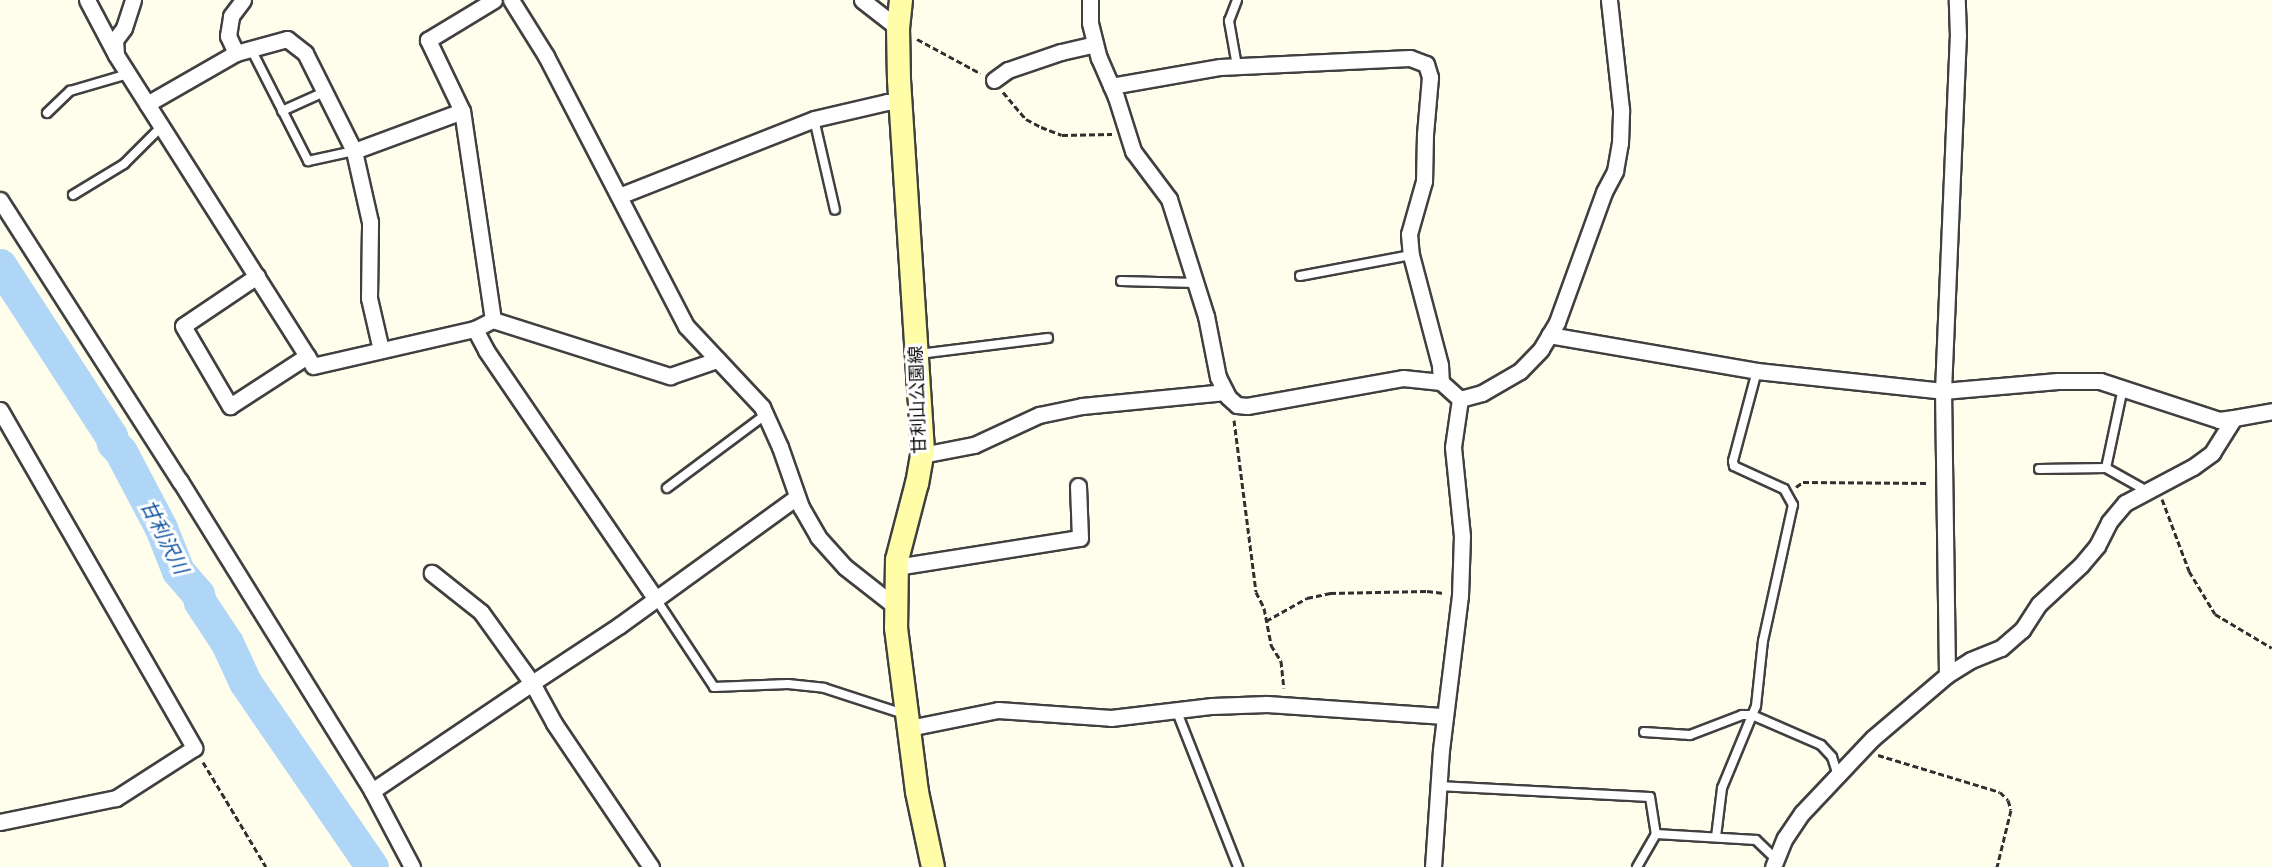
<!DOCTYPE html>
<meta charset="utf-8">
<style>
body{margin:0}
#map{position:relative;width:2272px;height:867px;overflow:hidden;background:#fffdec;font-family:"Libre Baskerville","Noto Sans JP",serif}
div>[style]{position:absolute}
.river>*{height:33px;margin:-16.5px;padding:0 16.5px;transform-origin:16.5px;border-radius:16.5px;background:#b0d6f7}
.path>*{height:3px;margin-top:-1.5px;transform-origin:0;background:repeating-linear-gradient(90deg,#2f2f2f 0 6px,transparent 0 9px)}
.roads{filter:drop-shadow(2px 0 #404040) drop-shadow(-2px 0 #404040) drop-shadow(0 2px #404040) drop-shadow(0 -2px #404040)}
.service>*{height:8px;margin:-4px;padding:0 4px;transform-origin:4px;border-radius:4px;background:#fff}
.minor>*{height:15px;margin:-7.5px;padding:0 7.5px;transform-origin:7.5px;border-radius:7.5px;background:#fff}
.secondary>*{height:22px;margin:-11px;padding:0 11px;transform-origin:11px;border-radius:11px;background:#fffda7}
span{translate:-50% -50%;white-space:nowrap;text-align:center;line-height:1.15;-webkit-text-stroke:6px #fff;paint-order:stroke}
.street-label{font-size:18px;color:#0d0d0d}
.water-label{font-size:20px;color:#1356a1;font-style:italic}
</style>
<div id="map">
<div class="river">
<i style="left:0;top:265px;width:204px;rotate:57deg"></i>
<i style="left:111px;top:436px;width:7px;rotate:74deg"></i>
<i style="left:113px;top:443px;width:12px;rotate:48deg"></i>
<i style="left:121px;top:452px;width:86px;rotate:62.2deg"></i>
<i style="left:161px;top:528px;width:46px;rotate:68.4deg"></i>
<i style="left:178px;top:571px;width:30px;rotate:49deg"></i>
<i style="left:198px;top:594px;width:8px;rotate:76deg"></i>
<i style="left:200px;top:602px;width:49px;rotate:56.6deg"></i>
<i style="left:227px;top:643px;width:43px;rotate:65.2deg"></i>
<i style="left:245px;top:682px;width:224px;rotate:55.5deg"></i>
</div>
<div class="path">
<i style="left:917px;top:39px;width:72px;rotate:28.4deg"></i>
<i style="left:1003px;top:92px;width:35px;rotate:50deg"></i>
<i style="left:1026px;top:119px;width:17px;rotate:28deg"></i>
<i style="left:1041px;top:127px;width:22px;rotate:21deg"></i>
<i style="left:1062px;top:135px;width:50px;rotate:-1.1deg"></i>
<i style="left:1234px;top:420px;width:173px;rotate:82.7deg"></i>
<i style="left:1256px;top:592px;width:18px;rotate:63deg"></i>
<i style="left:1264px;top:608px;width:38px;rotate:79deg"></i>
<i style="left:1271px;top:645px;width:19px;rotate:58deg"></i>
<i style="left:1281px;top:661px;width:27px;rotate:84deg"></i>
<i style="left:1796px;top:487px;width:9px;rotate:-36deg"></i>
<i style="left:1803px;top:482px;width:126px;rotate:0.5deg"></i>
<i style="left:2162px;top:499px;width:77px;rotate:69.4deg"></i>
<i style="left:2189px;top:571px;width:50px;rotate:58.8deg"></i>
<i style="left:2215px;top:614px;width:66px;rotate:30.8deg"></i>
<i style="left:1266px;top:621px;width:47px;rotate:-29.3deg"></i>
<i style="left:1307px;top:598px;width:24px;rotate:-12deg"></i>
<i style="left:1330px;top:593px;width:97px;rotate:-1.2deg"></i>
<i style="left:1427px;top:591px;width:17px;rotate:7deg"></i>
<i style="left:1878px;top:755px;width:127px;rotate:16.9deg"></i>
<i style="left:2000px;top:792px;width:11px;rotate:45deg"></i>
<i style="left:2008px;top:800px;width:10px;rotate:73deg"></i>
<i style="left:2011px;top:810px;width:59px;rotate:103.8deg"></i>
<i style="left:203px;top:762px;width:122px;rotate:59deg"></i>
</div>
<div class="roads">
<div class="service">
<i style="left:251px;top:49px;width:126px;rotate:63deg"></i>
<i style="left:308px;top:161px;width:47px;rotate:-12.3deg"></i>
<i style="left:1237px;top:66px;width:46px;rotate:-100.1deg"></i>
<i style="left:1229px;top:21px;width:22px;rotate:-69deg"></i>
<i style="left:282px;top:111px;width:46px;rotate:-24.3deg"></i>
<i style="left:47px;top:113px;width:32px;rotate:-44deg"></i>
<i style="left:70px;top:91px;width:60px;rotate:-16.3deg"></i>
<i style="left:814px;top:119px;width:93px;rotate:77deg"></i>
<i style="left:73px;top:195px;width:60px;rotate:-31.3deg"></i>
<i style="left:124px;top:164px;width:54px;rotate:-45deg"></i>
<i style="left:1300px;top:276px;width:113px;rotate:-10.7deg"></i>
<i style="left:1121px;top:281px;width:74px;rotate:1.5deg"></i>
<i style="left:919px;top:354px;width:130px;rotate:-7.1deg"></i>
<i style="left:2106px;top:468px;width:82px;rotate:-78deg"></i>
<i style="left:2039px;top:469px;width:67px;rotate:-0.9deg"></i>
<i style="left:2106px;top:468px;width:47px;rotate:29.3deg"></i>
<i style="left:667px;top:488px;width:122px;rotate:-36.7deg"></i>
<i style="left:656px;top:599px;width:105px;rotate:56.6deg"></i>
<i style="left:714px;top:687px;width:74px;rotate:-2.3deg"></i>
<i style="left:788px;top:684px;width:36px;rotate:6deg"></i>
<i style="left:824px;top:688px;width:84px;rotate:18deg"></i>
<i style="left:1177px;top:712px;width:167px;rotate:68.5deg"></i>
<i style="left:1644px;top:732px;width:46px;rotate:3.7deg"></i>
<i style="left:1690px;top:735px;width:56px;rotate:-21deg"></i>
<i style="left:1742px;top:715px;width:10px"></i>
<i style="left:1752px;top:715px;width:75px;rotate:23.5deg"></i>
<i style="left:1821px;top:745px;width:16px;rotate:47deg"></i>
<i style="left:1832px;top:757px;width:19px;rotate:72deg"></i>
<i style="left:1438px;top:786px;width:212px;rotate:3deg"></i>
<i style="left:1650px;top:797px;width:37px;rotate:81deg"></i>
<i style="left:1716px;top:837px;width:49px;rotate:-83deg"></i>
<i style="left:1722px;top:788px;width:89px;rotate:-67.5deg"></i>
<i style="left:1756px;top:706px;width:65px;rotate:-83.9deg"></i>
<i style="left:1763px;top:641px;width:139px;rotate:-77.6deg"></i>
<i style="left:1793px;top:505px;width:18px;rotate:-119deg"></i>
<i style="left:1784px;top:489px;width:55px;rotate:-155.3deg"></i>
<i style="left:1734px;top:466px;width:5px;rotate:-101deg"></i>
<i style="left:1733px;top:461px;width:93px;rotate:-75.1deg"></i>
<i style="left:1637px;top:867px;width:38px;rotate:-60deg"></i>
<i style="left:1656px;top:834px;width:100px;rotate:3.4deg"></i>
<i style="left:1756px;top:840px;width:28px;rotate:44deg"></i>
</div>
<div class="minor">
<i style="left:87px;top:0;width:60px;rotate:62.2deg"></i>
<i style="left:133px;top:0;width:29px;rotate:108deg"></i>
<i style="left:124px;top:28px;width:15px;rotate:127deg"></i>
<i style="left:115px;top:40px;width:15px;rotate:86deg"></i>
<i style="left:116px;top:55px;width:368px;rotate:57.6deg"></i>
<i style="left:313px;top:366px;width:166px;rotate:-12.9deg"></i>
<i style="left:511px;top:0;width:66px;rotate:58deg"></i>
<i style="left:546px;top:56px;width:304px;rotate:62.6deg"></i>
<i style="left:686px;top:326px;width:111px;rotate:46.8deg"></i>
<i style="left:762px;top:407px;width:44px;rotate:65.8deg"></i>
<i style="left:780px;top:447px;width:64px;rotate:70.7deg"></i>
<i style="left:801px;top:507px;width:34px;rotate:60deg"></i>
<i style="left:818px;top:537px;width:40px;rotate:48deg"></i>
<i style="left:845px;top:567px;width:65px;rotate:38.1deg"></i>
<i style="left:862px;top:0;width:46px;rotate:37.9deg"></i>
<i style="left:1090px;top:0;width:23px;rotate:90deg"></i>
<i style="left:1090px;top:23px;width:36px;rotate:76deg"></i>
<i style="left:1099px;top:58px;width:43px;rotate:66.4deg"></i>
<i style="left:1116px;top:97px;width:57px;rotate:72.5deg"></i>
<i style="left:1133px;top:151px;width:60px;rotate:53.1deg"></i>
<i style="left:1169px;top:199px;width:123px;rotate:72.5deg"></i>
<i style="left:1206px;top:316px;width:62px;rotate:78.9deg"></i>
<i style="left:1218px;top:377px;width:22px;rotate:63deg"></i>
<i style="left:1228px;top:397px;width:12px;rotate:42deg"></i>
<i style="left:1237px;top:405px;width:10px;rotate:6deg"></i>
<i style="left:1247px;top:406px;width:158px;rotate:-10.2deg"></i>
<i style="left:1403px;top:378px;width:38px;rotate:6deg"></i>
<i style="left:1441px;top:382px;width:25px;rotate:42deg"></i>
<i style="left:236px;top:53px;width:53px;rotate:-15.4deg"></i>
<i style="left:287px;top:39px;width:23px;rotate:38deg"></i>
<i style="left:305px;top:53px;width:110px;rotate:63.4deg"></i>
<i style="left:994px;top:80px;width:17px;rotate:-36deg"></i>
<i style="left:1008px;top:70px;width:56px;rotate:-18.8deg"></i>
<i style="left:1061px;top:52px;width:35px;rotate:-13deg"></i>
<i style="left:1111px;top:86px;width:111px;rotate:-9.9deg"></i>
<i style="left:1220px;top:67px;width:190px;rotate:-2.7deg"></i>
<i style="left:1410px;top:58px;width:17px;rotate:21deg"></i>
<i style="left:1426px;top:64px;width:14px;rotate:73deg"></i>
<i style="left:1430px;top:77px;width:57px;rotate:95deg"></i>
<i style="left:1425px;top:134px;width:47px;rotate:91.2deg"></i>
<i style="left:1424px;top:181px;width:55px;rotate:105.8deg"></i>
<i style="left:1409px;top:234px;width:21px;rotate:85deg"></i>
<i style="left:1411px;top:255px;width:114px;rotate:75.2deg"></i>
<i style="left:1440px;top:365px;width:17px;rotate:87deg"></i>
<i style="left:147px;top:104px;width:103px;rotate:-29.8deg"></i>
<i style="left:236px;top:53px;width:19px;rotate:-115deg"></i>
<i style="left:228px;top:36px;width:20px;rotate:-81deg"></i>
<i style="left:231px;top:16px;width:20px;rotate:-53deg"></i>
<i style="left:619px;top:196px;width:210px;rotate:-21.5deg"></i>
<i style="left:814px;top:119px;width:75px;rotate:-13.1deg"></i>
<i style="left:887px;top:102px;width:13px"></i>
<i style="left:0;top:200px;width:334px;rotate:57.4deg"></i>
<i style="left:180px;top:481px;width:365px;rotate:58.2deg"></i>
<i style="left:372px;top:791px;width:86px;rotate:62.2deg"></i>
<i style="left:257px;top:276px;width:89px;rotate:146deg"></i>
<i style="left:183px;top:326px;width:93px;rotate:59.6deg"></i>
<i style="left:230px;top:406px;width:92px;rotate:-33deg"></i>
<i style="left:493px;top:320px;width:211px;rotate:-98.4deg"></i>
<i style="left:462px;top:111px;width:79px;rotate:-115.6deg"></i>
<i style="left:428px;top:40px;width:77px;rotate:-31.2deg"></i>
<i style="left:1549px;top:335px;width:211px;rotate:9.8deg"></i>
<i style="left:1757px;top:371px;width:187px;rotate:6.1deg"></i>
<i style="left:1943px;top:391px;width:115px;rotate:-5deg"></i>
<i style="left:2058px;top:381px;width:42px"></i>
<i style="left:2100px;top:381px;width:125px;rotate:18.1deg"></i>
<i style="left:2219px;top:420px;width:15px;rotate:-8deg"></i>
<i style="left:381px;top:350px;width:53px;rotate:-103deg"></i>
<i style="left:369px;top:298px;width:76px;rotate:-89.2deg"></i>
<i style="left:370px;top:222px;width:73px;rotate:-102.7deg"></i>
<i style="left:354px;top:151px;width:115px;rotate:-20.3deg"></i>
<i style="left:1460px;top:399px;width:23px;rotate:-15deg"></i>
<i style="left:1482px;top:393px;width:44px;rotate:-30.1deg"></i>
<i style="left:1520px;top:371px;width:30px;rotate:-46deg"></i>
<i style="left:1541px;top:349px;width:31px;rotate:-59deg"></i>
<i style="left:1557px;top:322px;width:138px;rotate:-70.1deg"></i>
<i style="left:1604px;top:192px;width:24px;rotate:-62deg"></i>
<i style="left:1615px;top:171px;width:28px;rotate:-80deg"></i>
<i style="left:1620px;top:143px;width:34px;rotate:-88deg"></i>
<i style="left:1621px;top:109px;width:110px;rotate:-96.3deg"></i>
<i style="left:0;top:410px;width:390px;rotate:60.1deg"></i>
<i style="left:194px;top:748px;width:93px;rotate:147.3deg"></i>
<i style="left:116px;top:798px;width:118px;rotate:168.3deg"></i>
<i style="left:922px;top:455px;width:53px;rotate:-10.9deg"></i>
<i style="left:974px;top:445px;width:72px;rotate:-24.8deg"></i>
<i style="left:1039px;top:415px;width:44px;rotate:-11.8deg"></i>
<i style="left:1082px;top:406px;width:144px;rotate:-5.6deg"></i>
<i style="left:896px;top:567px;width:186px;rotate:-9deg"></i>
<i style="left:1080px;top:538px;width:52px;rotate:-92.2deg"></i>
<i style="left:655px;top:598px;width:300px;rotate:-124.3deg"></i>
<i style="left:486px;top:350px;width:24px;rotate:-118deg"></i>
<i style="left:475px;top:329px;width:20px;rotate:-27deg"></i>
<i style="left:493px;top:320px;width:186px;rotate:17.6deg"></i>
<i style="left:670px;top:376px;width:50px;rotate:-18.8deg"></i>
<i style="left:1947px;top:675px;width:284px;rotate:-90.8deg"></i>
<i style="left:1943px;top:391px;width:355px;rotate:-87.6deg"></i>
<i style="left:1958px;top:36px;width:36px;rotate:-92deg"></i>
<i style="left:909px;top:728px;width:91px;rotate:-11.4deg"></i>
<i style="left:998px;top:710px;width:113px;rotate:4deg"></i>
<i style="left:1111px;top:718px;width:102px;rotate:-6.8deg"></i>
<i style="left:1212px;top:706px;width:55px;rotate:-2.1deg"></i>
<i style="left:1267px;top:704px;width:178px;rotate:3.9deg"></i>
<i style="left:372px;top:791px;width:193px;rotate:-34deg"></i>
<i style="left:532px;top:683px;width:87px;rotate:-125.7deg"></i>
<i style="left:481px;top:612px;width:63px;rotate:-141.5deg"></i>
<i style="left:651px;top:867px;width:174px;rotate:-124deg"></i>
<i style="left:554px;top:723px;width:46px;rotate:-118.8deg"></i>
<i style="left:532px;top:683px;width:105px;rotate:-33.4deg"></i>
<i style="left:620px;top:625px;width:218px;rotate:-35.9deg"></i>
<i style="left:1433px;top:867px;width:117px;rotate:-86.1deg"></i>
<i style="left:1441px;top:750px;width:155px;rotate:-83deg"></i>
<i style="left:1460px;top:596px;width:60px;rotate:-88.1deg"></i>
<i style="left:1462px;top:536px;width:89px;rotate:-95.8deg"></i>
<i style="left:1453px;top:447px;width:49px;rotate:-81.7deg"></i>
<i style="left:1773px;top:867px;width:31px;rotate:-68deg"></i>
<i style="left:1785px;top:838px;width:30px;rotate:-56deg"></i>
<i style="left:1802px;top:813px;width:103px;rotate:-46.6deg"></i>
<i style="left:1873px;top:738px;width:97px;rotate:-40.4deg"></i>
<i style="left:1947px;top:675px;width:28px;rotate:-32deg"></i>
<i style="left:1971px;top:660px;width:32px;rotate:-22deg"></i>
<i style="left:2001px;top:648px;width:28px;rotate:-41deg"></i>
<i style="left:2022px;top:630px;width:31px;rotate:-57deg"></i>
<i style="left:2039px;top:604px;width:57px;rotate:-42.9deg"></i>
<i style="left:2081px;top:565px;width:25px;rotate:-50deg"></i>
<i style="left:2097px;top:546px;width:27px;rotate:-63deg"></i>
<i style="left:2109px;top:522px;width:25px;rotate:-50deg"></i>
<i style="left:2125px;top:503px;width:77px;rotate:-27.9deg"></i>
<i style="left:2193px;top:467px;width:24px;rotate:-36deg"></i>
<i style="left:2212px;top:453px;width:41px;rotate:-57.8deg"></i>
<i style="left:2234px;top:418px;width:39px;rotate:-10deg"></i>
</div>
<div class="secondary">
<i style="left:901px;top:0;width:28px;rotate:96deg"></i>
<i style="left:898px;top:28px;width:52px;rotate:88.9deg"></i>
<i style="left:899px;top:80px;width:371px;rotate:86.3deg"></i>
<i style="left:923px;top:450px;width:34px;rotate:100deg"></i>
<i style="left:917px;top:483px;width:80px;rotate:104.6deg"></i>
<i style="left:897px;top:560px;width:68px;rotate:90.8deg"></i>
<i style="left:896px;top:628px;width:165px;rotate:82.7deg"></i>
<i style="left:917px;top:792px;width:77px;rotate:78deg"></i>
</div>
</div>
<div class="street-label">
<span style="left:918px;top:400px;rotate:-92deg">甘利山公園線</span>
</div>
<div class="water-label">
<span style="left:164px;top:537px;rotate:63deg">甘利沢川</span>
</div>
</div>
